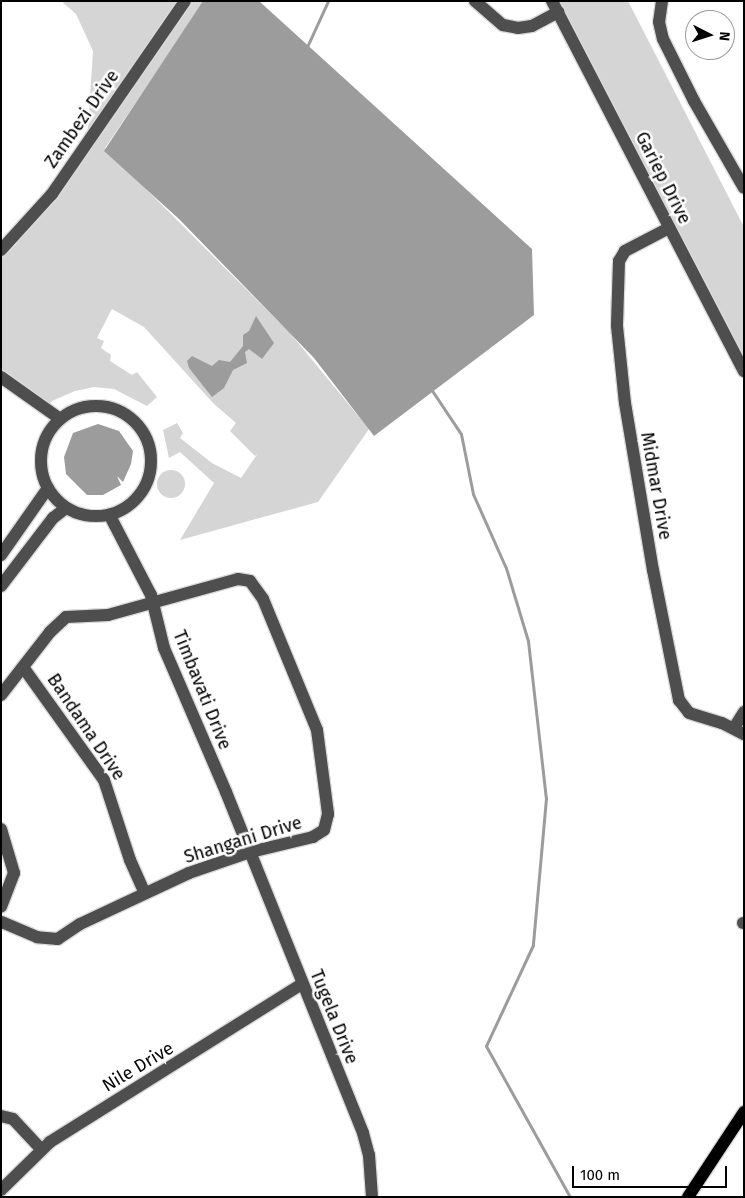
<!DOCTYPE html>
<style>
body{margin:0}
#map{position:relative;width:745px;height:1198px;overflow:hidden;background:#fff;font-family:"Fira Sans",sans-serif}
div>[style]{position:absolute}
.green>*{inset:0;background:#d5d5d5}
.round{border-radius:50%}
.water>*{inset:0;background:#9c9c9c}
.stream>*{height:3px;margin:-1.5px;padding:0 1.5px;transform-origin:1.5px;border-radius:1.5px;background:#9c9c9c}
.roads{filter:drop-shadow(1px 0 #dbdbdb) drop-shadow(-1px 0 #dbdbdb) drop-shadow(0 1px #dbdbdb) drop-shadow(0 -1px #dbdbdb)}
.minor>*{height:12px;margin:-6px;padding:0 6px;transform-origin:6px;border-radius:6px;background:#4e4e4e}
.minor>.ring{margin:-6px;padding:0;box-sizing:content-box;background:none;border:12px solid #4e4e4e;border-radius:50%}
.major>*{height:12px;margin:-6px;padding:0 6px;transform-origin:6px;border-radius:6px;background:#000}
span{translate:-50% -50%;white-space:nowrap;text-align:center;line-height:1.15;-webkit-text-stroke:5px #fff;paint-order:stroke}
.street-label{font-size:18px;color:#000}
.frame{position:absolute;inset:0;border:2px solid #000;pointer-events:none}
.north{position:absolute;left:685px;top:10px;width:50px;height:50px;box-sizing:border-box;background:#fff;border:1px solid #999;border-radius:50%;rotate:95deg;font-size:14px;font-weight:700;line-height:20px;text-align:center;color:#000}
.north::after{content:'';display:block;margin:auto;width:18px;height:22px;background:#000;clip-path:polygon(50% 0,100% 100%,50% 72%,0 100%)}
.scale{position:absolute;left:572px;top:1166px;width:155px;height:22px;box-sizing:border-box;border:2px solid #000;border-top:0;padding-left:6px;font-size:15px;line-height:18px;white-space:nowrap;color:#000;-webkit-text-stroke:4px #fff;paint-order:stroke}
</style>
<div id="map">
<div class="green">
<i style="clip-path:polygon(61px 1px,205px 1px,105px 148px,290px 333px,369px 429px,318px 502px,180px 540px,214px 483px,180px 452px,169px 458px,163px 430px,177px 423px,183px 433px,180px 438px,212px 463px,241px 478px,258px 453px,255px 456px,230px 431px,236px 423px,214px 404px,144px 327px,112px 309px,97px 338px,104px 341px,101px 348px,111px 355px,110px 361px,132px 375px,137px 372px,157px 397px,147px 406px,114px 389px,94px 387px,75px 391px,52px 401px,46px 408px,1px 377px,1px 250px,87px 143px,93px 51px,76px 14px)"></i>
<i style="clip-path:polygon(552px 1px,628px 1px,744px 227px,744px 371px)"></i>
<i class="round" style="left:157px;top:470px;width:28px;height:28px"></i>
</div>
<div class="water">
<i style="clip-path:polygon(203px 1px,259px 1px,532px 249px,534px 315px,374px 436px,314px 358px,179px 219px,104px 151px)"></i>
<i style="clip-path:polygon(256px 316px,274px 343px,262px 359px,249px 349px,245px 352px,247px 363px,233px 370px,224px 388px,212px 397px,189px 368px,187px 361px,192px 356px,212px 366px,219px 360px,230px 362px,243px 346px,243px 335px,249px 331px)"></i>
<i style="clip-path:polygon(98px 424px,119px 431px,133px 451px,131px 464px,123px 482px,117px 476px,121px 485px,103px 495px,87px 495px,66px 474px,64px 457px,73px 433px)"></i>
</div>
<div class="stream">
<i style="left:306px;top:49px;width:53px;rotate:-65.4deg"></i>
<i style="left:431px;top:389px;width:54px;rotate:56.3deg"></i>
<i style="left:461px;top:434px;width:61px;rotate:78.7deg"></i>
<i style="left:473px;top:494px;width:81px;rotate:66deg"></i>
<i style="left:506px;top:568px;width:76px;rotate:73.2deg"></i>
<i style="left:528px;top:641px;width:158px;rotate:83.5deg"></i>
<i style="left:546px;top:798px;width:148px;rotate:95.1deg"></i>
<i style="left:533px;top:945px;width:111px;rotate:115deg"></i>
<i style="left:486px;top:1046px;width:173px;rotate:60.9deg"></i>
</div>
<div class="roads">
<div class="minor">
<i style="left:475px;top:1px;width:37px;rotate:41deg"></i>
<i style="left:503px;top:25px;width:15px;rotate:11deg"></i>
<i style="left:518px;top:28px;width:14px;rotate:-8deg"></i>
<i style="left:532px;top:26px;width:30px;rotate:-28deg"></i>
<i style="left:552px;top:1px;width:417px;rotate:62.6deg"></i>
<i style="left:662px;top:1px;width:21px;rotate:98deg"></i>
<i style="left:659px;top:22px;width:17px;rotate:77deg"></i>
<i style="left:663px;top:39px;width:69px;rotate:63.4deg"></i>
<i style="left:694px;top:101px;width:100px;rotate:60.1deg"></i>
<i style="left:669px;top:228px;width:50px;rotate:152.4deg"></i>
<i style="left:625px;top:251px;width:12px;rotate:121deg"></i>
<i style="left:619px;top:261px;width:65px;rotate:91.8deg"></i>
<i style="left:617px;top:326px;width:77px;rotate:84.1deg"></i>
<i style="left:625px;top:403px;width:169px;rotate:80.5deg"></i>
<i style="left:653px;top:570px;width:133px;rotate:78.7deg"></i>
<i style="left:679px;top:700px;width:16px;rotate:52deg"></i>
<i style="left:689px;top:713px;width:34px;rotate:17deg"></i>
<i style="left:722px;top:723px;width:25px;rotate:27deg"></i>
<i style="left:1px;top:250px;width:76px;rotate:-47.7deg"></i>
<i style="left:52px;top:194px;width:234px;rotate:-55.4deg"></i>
<i style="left:1px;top:377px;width:72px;rotate:35.4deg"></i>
<i class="ring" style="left:41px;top:406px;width:98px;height:98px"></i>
<i style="left:110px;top:516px;width:89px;rotate:62.6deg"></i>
<i style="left:151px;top:595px;width:55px;rotate:76.2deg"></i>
<i style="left:164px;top:648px;width:157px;rotate:66.7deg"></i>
<i style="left:226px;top:792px;width:367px;rotate:68.1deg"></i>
<i style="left:363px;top:1133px;width:23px;rotate:75deg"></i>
<i style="left:369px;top:1155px;width:42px;rotate:85.9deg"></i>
<i style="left:1px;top:555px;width:82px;rotate:-55deg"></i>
<i style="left:1px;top:586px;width:86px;rotate:-52.6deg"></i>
<i style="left:53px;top:518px;width:16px;rotate:-38deg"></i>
<i style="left:23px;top:667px;width:139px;rotate:54.4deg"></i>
<i style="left:104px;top:780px;width:84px;rotate:72deg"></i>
<i style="left:130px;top:860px;width:36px;rotate:66deg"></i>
<i style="left:1px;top:695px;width:80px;rotate:-52.1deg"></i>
<i style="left:50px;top:632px;width:22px;rotate:-43deg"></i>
<i style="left:66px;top:617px;width:42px;rotate:-2.7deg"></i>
<i style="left:108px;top:615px;width:135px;rotate:-15.5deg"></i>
<i style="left:238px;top:579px;width:12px;rotate:9deg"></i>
<i style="left:250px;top:581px;width:22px;rotate:54deg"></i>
<i style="left:263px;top:599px;width:142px;rotate:67.6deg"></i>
<i style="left:317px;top:730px;width:85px;rotate:82.5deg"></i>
<i style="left:328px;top:814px;width:16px;rotate:104deg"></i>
<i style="left:324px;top:830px;width:13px;rotate:148deg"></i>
<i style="left:313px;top:837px;width:65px;rotate:166.6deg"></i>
<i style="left:250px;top:852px;width:65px;rotate:161deg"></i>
<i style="left:189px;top:873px;width:120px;rotate:154.9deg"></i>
<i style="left:80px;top:924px;width:27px;rotate:146deg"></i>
<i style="left:58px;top:939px;width:21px;rotate:-175deg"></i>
<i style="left:37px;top:937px;width:39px;rotate:-157deg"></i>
<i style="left:734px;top:728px;width:19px;rotate:-58deg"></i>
<i style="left:1px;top:829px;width:46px;rotate:73.5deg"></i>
<i style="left:14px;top:873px;width:36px;rotate:111deg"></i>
<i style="left:743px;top:923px;width:1px"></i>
<i style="left:1px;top:1116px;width:12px;rotate:14deg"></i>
<i style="left:13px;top:1119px;width:41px;rotate:47deg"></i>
<i style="left:1px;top:1190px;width:69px;rotate:-44.4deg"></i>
<i style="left:50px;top:1142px;width:297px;rotate:-32.1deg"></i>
</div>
<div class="major">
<i style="left:688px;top:1197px;width:102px;rotate:-56.6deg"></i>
</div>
</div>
<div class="street-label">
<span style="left:82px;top:119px;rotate:-55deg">Zambezi Drive</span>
<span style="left:663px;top:178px;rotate:63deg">Gariep Drive</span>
<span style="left:656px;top:486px;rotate:80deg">Midmar Drive</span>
<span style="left:202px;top:690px;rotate:68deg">Timbavati Drive</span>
<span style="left:86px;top:727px;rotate:56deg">Bandama Drive</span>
<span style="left:243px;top:840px;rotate:-17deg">Shangani Drive</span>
<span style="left:334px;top:1017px;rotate:68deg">Tugela Drive</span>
<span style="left:138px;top:1067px;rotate:-31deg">Nile Drive</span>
</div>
<div class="frame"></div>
<div class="north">N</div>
<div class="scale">100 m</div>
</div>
